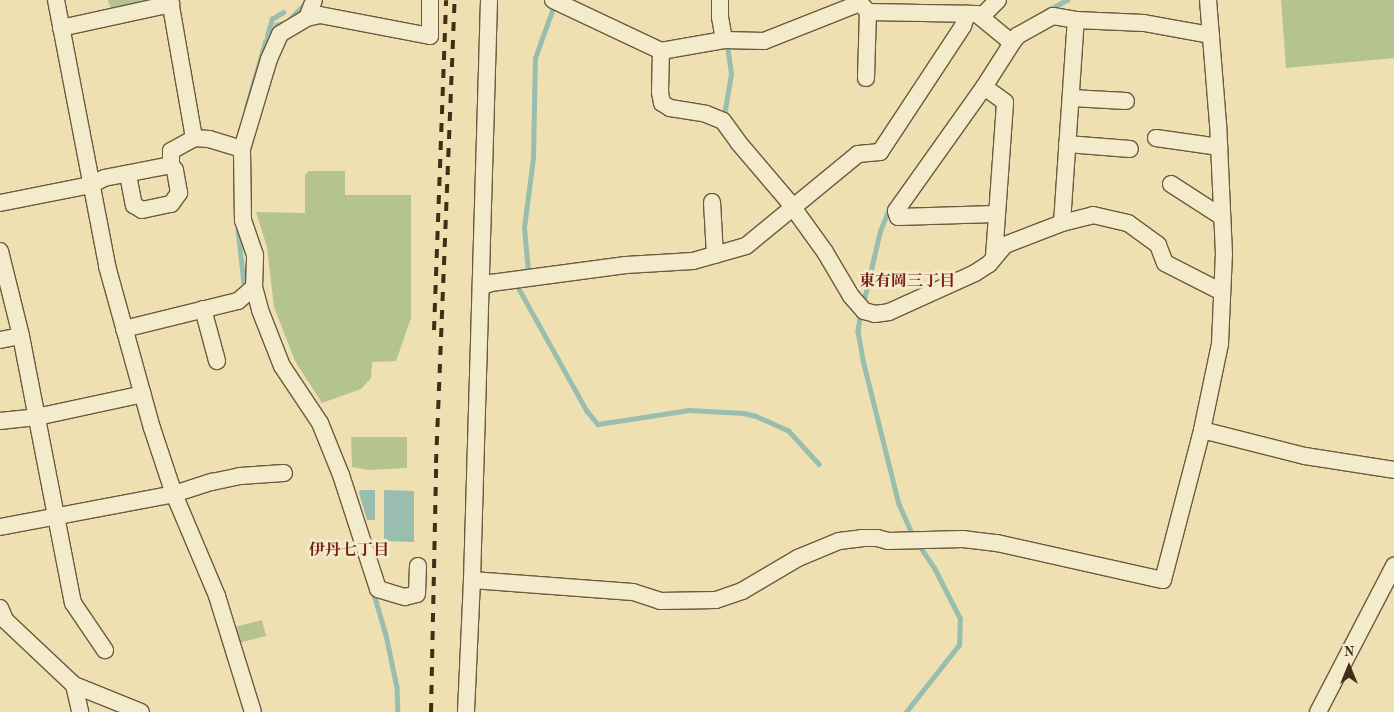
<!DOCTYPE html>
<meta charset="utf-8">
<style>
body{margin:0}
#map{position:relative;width:1394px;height:712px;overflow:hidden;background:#eee0b1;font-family:"Old Standard TT","Noto Serif JP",serif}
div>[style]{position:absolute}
.green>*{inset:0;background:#b4c38f}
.water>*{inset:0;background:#99bdaf}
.stream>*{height:4.5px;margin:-2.25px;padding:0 2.25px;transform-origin:2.25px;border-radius:2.25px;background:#99bdaf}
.roads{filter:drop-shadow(1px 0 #6c5a3e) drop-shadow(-1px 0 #6c5a3e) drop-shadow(0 1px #6c5a3e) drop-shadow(0 -1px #6c5a3e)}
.minor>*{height:16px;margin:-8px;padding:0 8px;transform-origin:8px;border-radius:8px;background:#f4ebcc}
.rail>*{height:4px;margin-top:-2px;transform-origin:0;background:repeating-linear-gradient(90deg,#402e18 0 9px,transparent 0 18px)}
span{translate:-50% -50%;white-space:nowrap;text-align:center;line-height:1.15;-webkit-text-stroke:5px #f4ebcc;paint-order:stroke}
.neighbourhood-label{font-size:16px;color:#7a1f14;font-weight:700}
.north{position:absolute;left:1324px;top:642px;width:50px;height:50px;-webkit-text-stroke:4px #f4ebcc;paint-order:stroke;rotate:0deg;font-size:14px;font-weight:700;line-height:20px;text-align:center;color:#402e18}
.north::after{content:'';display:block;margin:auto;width:18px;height:22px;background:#402e18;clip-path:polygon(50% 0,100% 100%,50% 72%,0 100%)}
</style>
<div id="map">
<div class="green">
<i style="clip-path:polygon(108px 0,159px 0,111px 12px)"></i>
<i style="clip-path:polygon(1281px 0,1394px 0,1394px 58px,1286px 68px)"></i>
<i style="clip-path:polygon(309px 171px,345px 171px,345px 195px,411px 195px,411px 318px,396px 361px,372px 362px,371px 378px,361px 389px,322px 403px,295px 361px,274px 307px,267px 247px,256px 212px,305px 213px,305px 175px)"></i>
<i style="clip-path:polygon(351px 437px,407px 437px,407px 468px,368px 470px,352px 467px)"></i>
<i style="clip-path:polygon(262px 620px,266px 636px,239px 643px,235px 627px)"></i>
</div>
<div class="water">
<i style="clip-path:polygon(360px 490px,375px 490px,375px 520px,367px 520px,359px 493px)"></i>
<i style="clip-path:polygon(384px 490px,414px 491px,414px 542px,384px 541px)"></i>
</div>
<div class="stream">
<i style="left:1046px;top:11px;width:24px;rotate:-28deg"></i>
<i style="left:267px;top:36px;width:18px;rotate:-74deg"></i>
<i style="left:272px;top:19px;width:13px;rotate:-32deg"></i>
<i style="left:246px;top:108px;width:69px;rotate:-73.9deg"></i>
<i style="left:265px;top:42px;width:21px;rotate:-55deg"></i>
<i style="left:277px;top:25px;width:10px;rotate:-17deg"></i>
<i style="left:287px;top:22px;width:29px;rotate:-46deg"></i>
<i style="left:724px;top:115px;width:42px;rotate:-80.3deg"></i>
<i style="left:731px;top:74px;width:27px;rotate:-98deg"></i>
<i style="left:238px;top:229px;width:54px;rotate:83.7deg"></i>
<i style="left:244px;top:283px;width:7px;rotate:74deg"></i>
<i style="left:528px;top:272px;width:44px;rotate:-95.2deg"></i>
<i style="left:524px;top:228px;width:71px;rotate:-82.7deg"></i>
<i style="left:533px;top:158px;width:100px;rotate:-88.9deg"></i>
<i style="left:535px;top:58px;width:53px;rotate:-70.2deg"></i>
<i style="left:518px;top:287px;width:142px;rotate:60.9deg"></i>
<i style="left:587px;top:411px;width:17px;rotate:50deg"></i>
<i style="left:598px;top:424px;width:92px;rotate:-8.7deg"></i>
<i style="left:689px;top:410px;width:55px;rotate:3.1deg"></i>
<i style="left:744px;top:413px;width:12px;rotate:14deg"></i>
<i style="left:756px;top:416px;width:35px;rotate:24deg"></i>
<i style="left:788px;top:430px;width:46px;rotate:47.6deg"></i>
<i style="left:863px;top:304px;width:75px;rotate:-76.9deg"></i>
<i style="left:880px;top:231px;width:27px;rotate:-68deg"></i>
<i style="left:861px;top:312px;width:19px;rotate:99deg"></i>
<i style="left:858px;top:331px;width:29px;rotate:80deg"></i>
<i style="left:863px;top:360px;width:148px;rotate:76deg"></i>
<i style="left:899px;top:504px;width:34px;rotate:66deg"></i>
<i style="left:373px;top:591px;width:46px;rotate:73.5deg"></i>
<i style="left:386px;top:635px;width:53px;rotate:78.1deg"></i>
<i style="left:397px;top:687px;width:25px;rotate:88deg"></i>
<i style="left:906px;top:712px;width:85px;rotate:-51.7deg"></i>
<i style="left:959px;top:645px;width:26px;rotate:-88deg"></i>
<i style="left:960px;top:619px;width:57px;rotate:-117deg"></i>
<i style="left:934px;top:568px;width:29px;rotate:-124deg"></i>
</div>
<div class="roads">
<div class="minor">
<i style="left:56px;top:0;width:271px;rotate:79.1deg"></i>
<i style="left:107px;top:266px;width:168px;rotate:74.5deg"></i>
<i style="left:152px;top:428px;width:70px;rotate:71.6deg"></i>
<i style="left:174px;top:494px;width:111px;rotate:67.1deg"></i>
<i style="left:217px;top:596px;width:121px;rotate:72.8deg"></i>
<i style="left:553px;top:0;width:119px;rotate:25.3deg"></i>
<i style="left:661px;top:51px;width:64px;rotate:-9.9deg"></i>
<i style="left:724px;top:40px;width:40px;rotate:1.4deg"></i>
<i style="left:764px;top:41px;width:103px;rotate:-21.6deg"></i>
<i style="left:860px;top:3px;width:12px;rotate:48deg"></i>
<i style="left:868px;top:12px;width:109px;rotate:1.1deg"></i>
<i style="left:977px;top:14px;width:45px;rotate:39.6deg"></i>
<i style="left:1012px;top:43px;width:9px;rotate:-54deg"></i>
<i style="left:1017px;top:36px;width:41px;rotate:-29.1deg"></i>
<i style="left:1053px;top:16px;width:23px;rotate:10deg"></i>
<i style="left:1076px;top:20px;width:68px;rotate:2.5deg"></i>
<i style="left:1144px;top:23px;width:68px;rotate:10.2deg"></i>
<i style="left:720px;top:0;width:17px;rotate:90deg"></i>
<i style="left:720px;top:17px;width:23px;rotate:80deg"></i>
<i style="left:981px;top:17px;width:24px;rotate:-45deg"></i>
<i style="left:307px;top:18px;width:19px;rotate:-69deg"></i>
<i style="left:61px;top:28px;width:113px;rotate:-12.3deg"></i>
<i style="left:661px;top:51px;width:41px;rotate:91.4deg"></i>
<i style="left:660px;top:92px;width:11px;rotate:80deg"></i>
<i style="left:662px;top:103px;width:9px;rotate:32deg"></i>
<i style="left:670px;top:108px;width:36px;rotate:9deg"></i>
<i style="left:706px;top:114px;width:18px;rotate:22deg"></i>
<i style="left:723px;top:121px;width:26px;rotate:54deg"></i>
<i style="left:738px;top:142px;width:79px;rotate:49.6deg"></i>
<i style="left:789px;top:202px;width:62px;rotate:54.2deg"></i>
<i style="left:825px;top:252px;width:51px;rotate:59.4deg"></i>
<i style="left:851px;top:296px;width:20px;rotate:49deg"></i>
<i style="left:864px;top:311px;width:11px;rotate:15deg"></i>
<i style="left:875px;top:314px;width:14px;rotate:-8deg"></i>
<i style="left:889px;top:312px;width:94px;rotate:-24.4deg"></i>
<i style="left:975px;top:273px;width:17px;rotate:-33deg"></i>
<i style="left:989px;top:264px;width:25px;rotate:-50deg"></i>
<i style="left:1005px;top:245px;width:61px;rotate:-21.1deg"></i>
<i style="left:1062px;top:223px;width:32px;rotate:-14deg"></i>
<i style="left:1093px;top:215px;width:36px;rotate:13deg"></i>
<i style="left:1128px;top:223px;width:37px;rotate:36deg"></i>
<i style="left:1158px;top:245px;width:19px;rotate:69deg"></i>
<i style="left:1165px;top:263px;width:64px;rotate:27deg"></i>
<i style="left:866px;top:78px;width:66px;rotate:-88.3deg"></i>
<i style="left:984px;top:87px;width:152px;rotate:125.4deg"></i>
<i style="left:896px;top:211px;width:6px;rotate:72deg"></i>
<i style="left:898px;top:217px;width:97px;rotate:-1.8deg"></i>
<i style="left:1071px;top:98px;width:55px;rotate:3.1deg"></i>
<i style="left:194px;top:138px;width:15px;rotate:4deg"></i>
<i style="left:209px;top:139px;width:34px;rotate:17deg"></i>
<i style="left:1156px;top:138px;width:64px;rotate:8.1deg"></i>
<i style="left:1067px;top:144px;width:63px;rotate:4.5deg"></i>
<i style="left:128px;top:175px;width:31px;rotate:79deg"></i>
<i style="left:134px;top:205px;width:9px;rotate:32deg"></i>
<i style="left:142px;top:210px;width:30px;rotate:-12deg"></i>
<i style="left:171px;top:204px;width:14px;rotate:-54deg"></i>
<i style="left:179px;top:193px;width:23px;rotate:-100deg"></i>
<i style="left:175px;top:170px;width:6px;rotate:-129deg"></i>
<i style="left:1171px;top:184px;width:61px;rotate:32.9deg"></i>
<i style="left:712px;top:202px;width:53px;rotate:86.8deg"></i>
<i style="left:0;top:203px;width:93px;rotate:-11.2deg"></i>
<i style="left:91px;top:185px;width:15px;rotate:-28deg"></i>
<i style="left:104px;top:178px;width:68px;rotate:-11deg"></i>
<i style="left:171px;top:165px;width:14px;rotate:-90deg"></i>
<i style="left:171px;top:151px;width:26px;rotate:-29deg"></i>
<i style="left:194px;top:138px;width:140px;rotate:-99.9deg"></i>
<i style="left:1062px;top:223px;width:203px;rotate:-86.1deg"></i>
<i style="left:0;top:251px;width:88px;rotate:76.1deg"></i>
<i style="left:21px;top:336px;width:272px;rotate:79deg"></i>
<i style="left:73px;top:603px;width:57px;rotate:55.8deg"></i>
<i style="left:994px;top:257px;width:155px;rotate:-85.9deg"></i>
<i style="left:1005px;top:102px;width:26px;rotate:-144deg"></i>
<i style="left:984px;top:87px;width:52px;rotate:-57.5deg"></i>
<i style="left:254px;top:287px;width:24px;rotate:75deg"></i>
<i style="left:260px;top:310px;width:60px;rotate:68.6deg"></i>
<i style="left:282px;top:366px;width:69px;rotate:56.3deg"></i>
<i style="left:320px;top:423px;width:56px;rotate:68deg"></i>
<i style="left:341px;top:475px;width:120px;rotate:72deg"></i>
<i style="left:378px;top:589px;width:28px;rotate:17deg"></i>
<i style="left:405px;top:597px;width:12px;rotate:-14deg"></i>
<i style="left:417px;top:594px;width:28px;rotate:-88deg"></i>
<i style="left:481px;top:287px;width:11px;rotate:-22deg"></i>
<i style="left:491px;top:283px;width:136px;rotate:-7.6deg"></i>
<i style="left:626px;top:265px;width:67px;rotate:-3.4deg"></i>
<i style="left:693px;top:261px;width:55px;rotate:-15.8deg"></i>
<i style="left:746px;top:246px;width:145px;rotate:-39.4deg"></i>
<i style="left:858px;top:154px;width:22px;rotate:-5deg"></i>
<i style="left:880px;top:152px;width:151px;rotate:-56.6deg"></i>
<i style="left:963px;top:26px;width:13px;rotate:-72deg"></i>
<i style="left:203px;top:309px;width:54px;rotate:74.9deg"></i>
<i style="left:124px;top:329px;width:117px;rotate:-13.8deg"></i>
<i style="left:238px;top:301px;width:21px;rotate:-41deg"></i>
<i style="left:254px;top:287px;width:32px;rotate:-88deg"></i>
<i style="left:255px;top:255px;width:36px;rotate:-109deg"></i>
<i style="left:243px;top:221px;width:72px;rotate:-90.8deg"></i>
<i style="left:242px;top:149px;width:94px;rotate:-73.3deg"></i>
<i style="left:269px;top:59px;width:27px;rotate:-66deg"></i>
<i style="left:280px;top:34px;width:31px;rotate:-31deg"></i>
<i style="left:307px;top:18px;width:13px;rotate:-13deg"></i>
<i style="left:320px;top:15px;width:112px;rotate:10.8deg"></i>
<i style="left:430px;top:36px;width:36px;rotate:-90deg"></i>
<i style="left:0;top:340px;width:21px;rotate:-11deg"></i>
<i style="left:0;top:421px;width:37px;rotate:-6deg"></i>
<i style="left:37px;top:417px;width:108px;rotate:-12.2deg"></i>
<i style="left:1202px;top:430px;width:106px;rotate:14.2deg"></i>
<i style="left:1305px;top:456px;width:90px;rotate:8.9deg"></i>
<i style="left:0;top:527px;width:177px;rotate:-10.7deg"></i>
<i style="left:174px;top:494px;width:40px;rotate:-18deg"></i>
<i style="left:212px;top:482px;width:29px;rotate:-12deg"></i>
<i style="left:240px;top:476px;width:44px;rotate:-3.9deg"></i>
<i style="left:472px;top:580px;width:161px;rotate:4.3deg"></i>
<i style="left:633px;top:592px;width:28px;rotate:18deg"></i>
<i style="left:660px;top:601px;width:56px;rotate:-1deg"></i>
<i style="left:716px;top:600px;width:28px;rotate:-19deg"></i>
<i style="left:742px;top:591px;width:65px;rotate:-30.5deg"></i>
<i style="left:798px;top:558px;width:44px;rotate:-22.5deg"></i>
<i style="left:839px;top:541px;width:23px;rotate:-7deg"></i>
<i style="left:862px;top:538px;width:15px"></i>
<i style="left:877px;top:538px;width:11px;rotate:15deg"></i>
<i style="left:888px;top:541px;width:75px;rotate:-1.5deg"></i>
<i style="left:963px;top:539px;width:34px;rotate:7deg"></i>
<i style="left:997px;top:543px;width:170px;rotate:12.6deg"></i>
<i style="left:1163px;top:580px;width:155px;rotate:-75.4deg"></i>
<i style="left:1202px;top:430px;width:88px;rotate:-78.2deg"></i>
<i style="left:1220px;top:344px;width:90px;rotate:-87.5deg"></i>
<i style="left:1224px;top:254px;width:130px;rotate:-92.6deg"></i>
<i style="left:1218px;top:124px;width:124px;rotate:-94.6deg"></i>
<i style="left:0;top:608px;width:13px;rotate:67deg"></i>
<i style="left:5px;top:620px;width:95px;rotate:43.3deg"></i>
<i style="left:74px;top:685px;width:72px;rotate:21.9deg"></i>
<i style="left:74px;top:685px;width:28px;rotate:77deg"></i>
<i style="left:466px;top:712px;width:132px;rotate:-87.4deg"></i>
<i style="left:472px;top:580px;width:580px;rotate:-88.32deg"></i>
<i style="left:1318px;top:712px;width:165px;rotate:-62.5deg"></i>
</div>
</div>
<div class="rail">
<i style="left:434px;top:330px;width:330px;rotate:-87.9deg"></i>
<i style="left:431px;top:712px;width:249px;rotate:-88.8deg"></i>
<i style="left:436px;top:463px;width:463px;rotate:-87.7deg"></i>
</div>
<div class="neighbourhood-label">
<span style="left:907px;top:282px">東有岡三丁目</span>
<span style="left:349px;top:551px">伊丹七丁目</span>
</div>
<div class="north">N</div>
</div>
